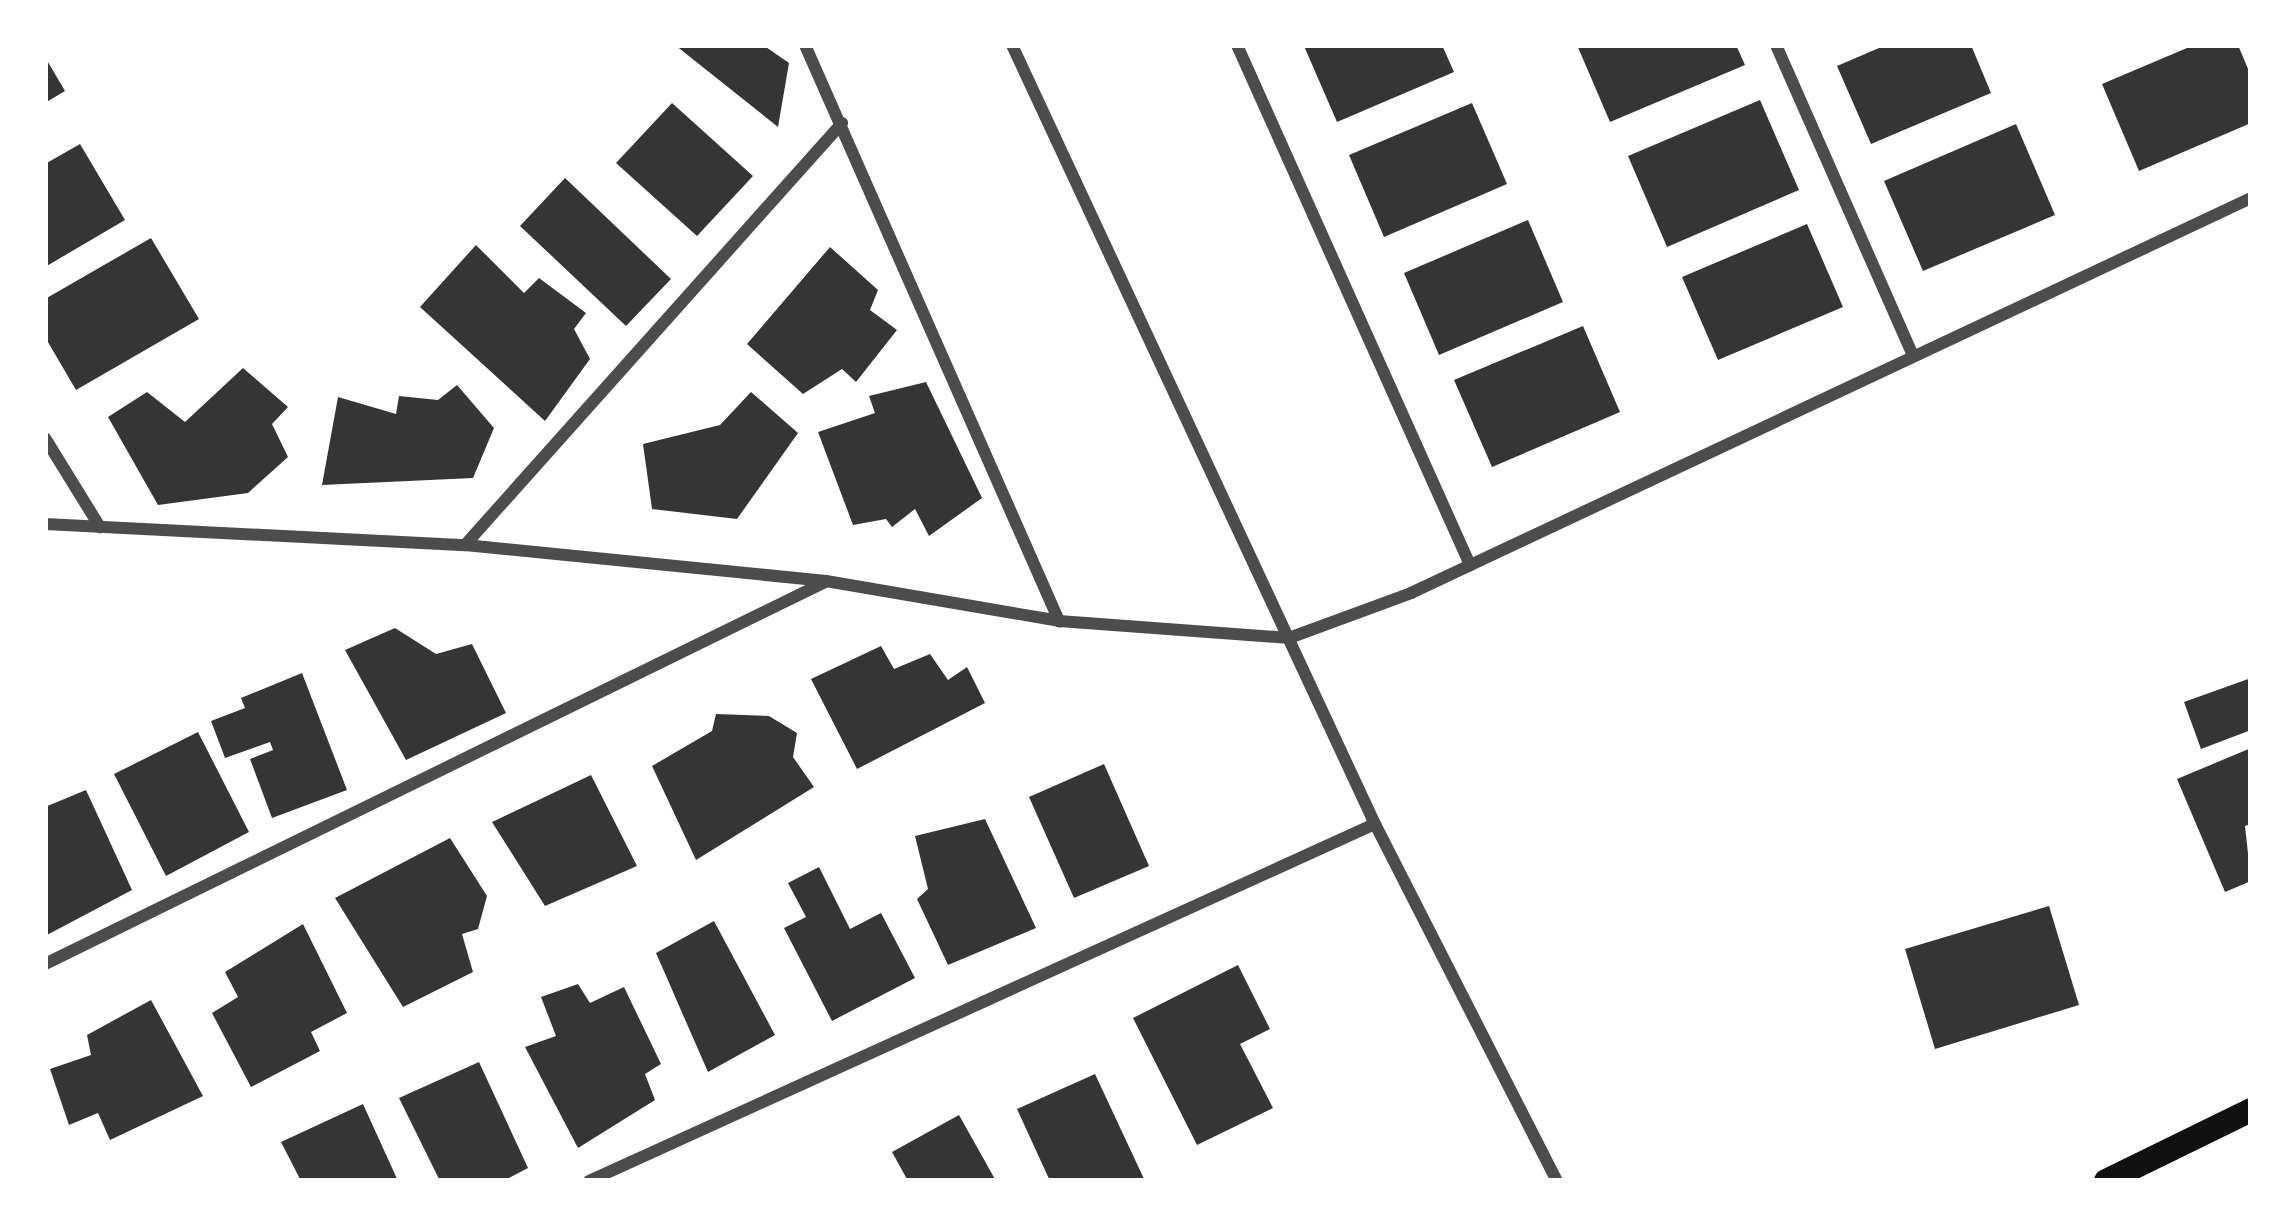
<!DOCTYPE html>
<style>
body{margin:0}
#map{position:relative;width:2296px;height:1226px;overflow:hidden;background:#fff;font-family:"DM Sans",sans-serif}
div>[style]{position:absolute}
.building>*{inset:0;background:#353535}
.minor>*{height:12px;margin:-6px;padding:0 6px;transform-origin:6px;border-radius:6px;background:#4c4c4c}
.secondary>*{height:24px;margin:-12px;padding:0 12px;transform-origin:12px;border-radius:12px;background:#111}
span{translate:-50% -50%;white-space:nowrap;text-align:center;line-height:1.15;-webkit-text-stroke:9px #fff;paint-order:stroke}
.frame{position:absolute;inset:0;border:48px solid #fff;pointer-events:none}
</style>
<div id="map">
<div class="building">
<i style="clip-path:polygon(675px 45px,763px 45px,789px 63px,778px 127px)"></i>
<i style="clip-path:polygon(1442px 45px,1454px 72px,1337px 122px,1304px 46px)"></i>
<i style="clip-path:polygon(1577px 45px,1736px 45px,1745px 65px,1610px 122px)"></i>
<i style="clip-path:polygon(1886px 45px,1971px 45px,1991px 93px,1871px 144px,1837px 66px)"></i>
<i style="clip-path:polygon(2194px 45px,2238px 45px,2251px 76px,2251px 123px,2139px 171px,2102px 84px)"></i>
<i style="clip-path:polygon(45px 57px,65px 91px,45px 103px)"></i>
<i style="clip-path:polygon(1760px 100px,1799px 190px,1667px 247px,1628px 156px)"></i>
<i style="clip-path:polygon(672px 103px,753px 176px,697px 236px,616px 163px)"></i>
<i style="clip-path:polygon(1472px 103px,1507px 184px,1384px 237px,1349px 155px)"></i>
<i style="clip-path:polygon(2016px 124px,2055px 215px,1923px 271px,1884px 181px)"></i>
<i style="clip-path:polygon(80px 144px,125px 220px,45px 267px,45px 164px)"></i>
<i style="clip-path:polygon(565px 178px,671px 279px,626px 326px,520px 226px)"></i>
<i style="clip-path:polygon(1528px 220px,1563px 302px,1439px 355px,1404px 273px)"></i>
<i style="clip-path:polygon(1807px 224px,1843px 307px,1718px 360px,1682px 277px)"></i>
<i style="clip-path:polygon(151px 238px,199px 319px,76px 390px,45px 337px,45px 299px)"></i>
<i style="clip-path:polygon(476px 245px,524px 293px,539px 278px,586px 313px,574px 329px,590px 359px,545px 421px,420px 307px)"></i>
<i style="clip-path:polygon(830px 247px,878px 290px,870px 310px,897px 330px,856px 382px,842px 369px,803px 394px,747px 344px)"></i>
<i style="clip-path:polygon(1583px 326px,1620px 412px,1492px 467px,1454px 380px)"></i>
<i style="clip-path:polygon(243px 368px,288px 407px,272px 424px,288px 457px,248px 493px,158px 505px,108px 417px,147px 392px,185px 422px)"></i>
<i style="clip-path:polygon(926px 382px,982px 498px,929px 536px,915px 509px,892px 527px,886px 519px,853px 525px,818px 432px,875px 413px,869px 396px)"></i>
<i style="clip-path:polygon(457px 385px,494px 428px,473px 478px,322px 485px,338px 397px,396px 414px,399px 396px,438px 400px)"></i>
<i style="clip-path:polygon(751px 392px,798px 433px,737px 519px,652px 509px,643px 444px,720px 425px)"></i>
<i style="clip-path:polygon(395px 628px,436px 654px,472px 644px,506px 713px,406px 760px,345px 650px)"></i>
<i style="clip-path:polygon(881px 646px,894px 669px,930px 654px,948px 680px,967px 667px,985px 703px,857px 769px,811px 679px)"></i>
<i style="clip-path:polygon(302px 673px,347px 790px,272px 818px,250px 759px,273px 750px,270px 742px,225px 758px,211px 721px,245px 708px,241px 698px)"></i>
<i style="clip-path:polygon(2251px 678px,2251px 730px,2201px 749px,2184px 702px)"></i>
<i style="clip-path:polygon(716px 714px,769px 716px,797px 733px,793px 757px,814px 787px,696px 860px,652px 766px,712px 731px)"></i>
<i style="clip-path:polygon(198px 732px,249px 832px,166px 876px,114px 774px)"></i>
<i style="clip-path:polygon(2251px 748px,2251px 824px,2245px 826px,2251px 881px,2225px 892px,2177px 779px)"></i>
<i style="clip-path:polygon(1104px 764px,1149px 866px,1074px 898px,1029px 797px)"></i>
<i style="clip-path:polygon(591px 775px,637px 866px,545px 906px,492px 822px)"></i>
<i style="clip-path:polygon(86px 790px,132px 890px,45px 936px,45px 807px)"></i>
<i style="clip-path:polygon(985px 819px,1036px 928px,948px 965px,917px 899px,928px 889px,915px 836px)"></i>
<i style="clip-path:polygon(450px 838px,487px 896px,478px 929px,462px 934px,473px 972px,403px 1007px,335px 898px)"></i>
<i style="clip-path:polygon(819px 867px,850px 929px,881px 913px,915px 978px,832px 1021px,784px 928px,806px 917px,788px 883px)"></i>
<i style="clip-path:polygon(2049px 906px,2079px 1005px,1935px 1049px,1905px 949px)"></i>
<i style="clip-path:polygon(714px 921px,775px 1035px,708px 1072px,656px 953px)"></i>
<i style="clip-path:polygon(303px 924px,347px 1013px,311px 1032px,320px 1051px,251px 1087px,212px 1013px,238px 997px,225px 972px)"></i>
<i style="clip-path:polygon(1238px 965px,1270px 1029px,1240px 1044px,1273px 1108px,1197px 1145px,1133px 1018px)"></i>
<i style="clip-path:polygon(578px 984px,590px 1003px,624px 987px,661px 1064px,645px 1074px,655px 1100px,578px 1148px,525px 1047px,556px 1036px,541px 997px)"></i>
<i style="clip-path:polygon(151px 1000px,203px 1096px,110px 1140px,98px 1113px,69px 1125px,50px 1069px,91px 1055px,87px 1035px)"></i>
<i style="clip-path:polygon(479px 1062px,528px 1168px,503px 1181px,440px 1181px,399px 1098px)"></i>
<i style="clip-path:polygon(1095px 1074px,1145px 1181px,1050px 1181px,1017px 1109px)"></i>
<i style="clip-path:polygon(363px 1104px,398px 1181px,301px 1181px,281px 1142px)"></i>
<i style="clip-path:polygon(959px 1115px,996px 1181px,908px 1181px,892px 1152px)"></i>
</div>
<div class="minor">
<i style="left:805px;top:45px;width:630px;rotate:66.2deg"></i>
<i style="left:1012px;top:45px;width:859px;rotate:65.02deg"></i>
<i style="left:1375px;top:824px;width:401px;rotate:63deg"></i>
<i style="left:1237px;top:45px;width:570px;rotate:65.86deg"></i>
<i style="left:1776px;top:45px;width:339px;rotate:66.2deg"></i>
<i style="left:45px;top:438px;width:105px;rotate:58.3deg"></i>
<i style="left:45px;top:524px;width:421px;rotate:2.9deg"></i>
<i style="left:465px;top:545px;width:363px;rotate:5.7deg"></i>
<i style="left:826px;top:581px;width:236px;rotate:9.7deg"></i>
<i style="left:1059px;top:621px;width:231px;rotate:4.2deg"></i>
<i style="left:1289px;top:638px;width:130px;rotate:-20.2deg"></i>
<i style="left:1411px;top:593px;width:928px;rotate:-25.18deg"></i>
<i style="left:465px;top:545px;width:566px;rotate:-48.22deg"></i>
<i style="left:45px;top:964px;width:869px;rotate:-26.09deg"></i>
<i style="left:589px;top:1181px;width:863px;rotate:-24.43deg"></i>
</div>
<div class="secondary">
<i style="left:2106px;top:1181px;width:161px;rotate:-26.1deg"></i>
</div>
<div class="frame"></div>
</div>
